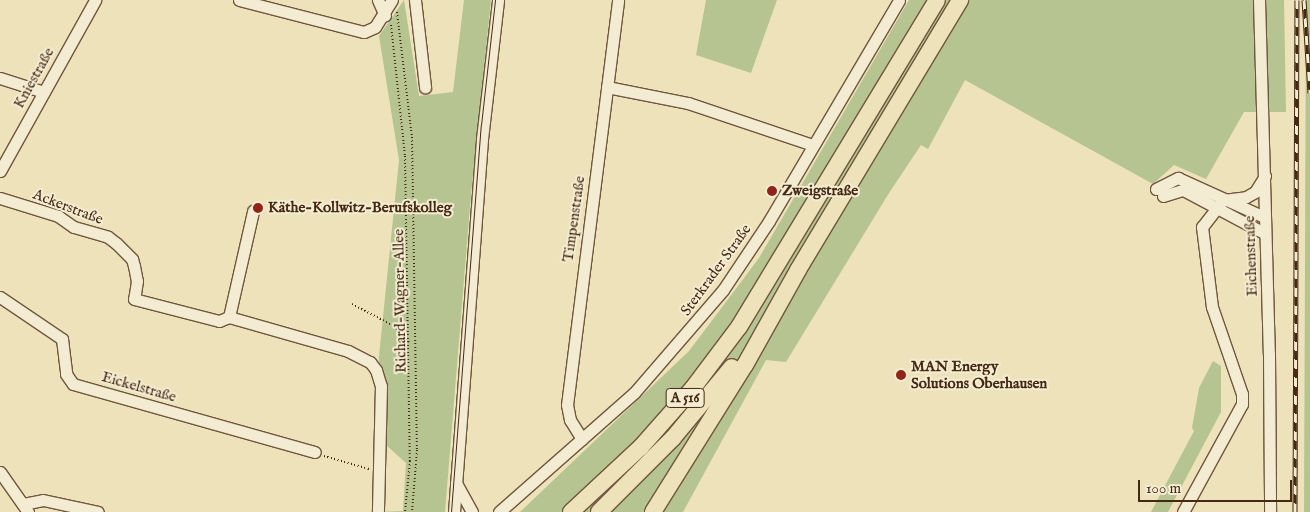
<!DOCTYPE html>
<meta charset="utf-8">
<style>
body{margin:0}
#map{position:relative;width:1310px;height:512px;overflow:hidden;background:#ede2ba;font-family:"IM FELL English",serif}
div>[style]{position:absolute}
.green>*{inset:0;background:#b6c491}
.path>*{height:2px;margin-top:-1px;transform-origin:0;background:repeating-linear-gradient(90deg,#452913 0 1px,transparent 0 3.5px)}
.roads{filter:drop-shadow(1px 0 #6f573d) drop-shadow(-1px 0 #6f573d) drop-shadow(0 1px #6f573d) drop-shadow(0 -1px #6f573d)}
.minor>*{height:11px;margin:-5.5px;padding:0 5.5px;transform-origin:5.5px;border-radius:5.5px;background:#f3ecd2}
.highway>*{height:16px;margin:-8px;padding:0 8px;transform-origin:8px;border-radius:8px;background:#ede2ba}
.tram>*{height:1px;margin:-0.5px;padding:0 0.5px;transform-origin:0.5px;border-radius:0.5px;background:#452913}
.rail>*{height:5px;margin-top:-2.5px;transform-origin:0;background:repeating-linear-gradient(90deg,#f3ecd2 0 9px,#452913 0 18px);box-sizing:border-box;border-block:1px solid #452913}
.dots>*{width:14px;height:14px;translate:-50% -50%;box-sizing:border-box;border:2px solid #f3ecd2;border-radius:50%}
span{translate:-50% -50%;white-space:nowrap;text-align:center;line-height:1.15;-webkit-text-stroke:4px #f3ecd2;paint-order:stroke}
.shield-label span{padding:1px 4px;background:#f3ecd2;border:1px solid;border-radius:4px;-webkit-text-stroke-width:0}
.shield-label{font-size:14px;color:#452913;font-weight:700}
.street-label{font-size:15px;color:#452913}
.poi-label{font-size:15px;color:#452913;font-weight:700}
.left{translate:0 -50%;text-align:left}
.scale{position:absolute;left:1138px;top:480px;width:154px;height:22px;box-sizing:border-box;border:2px solid #452913;border-top:0;padding-left:6px;font-size:15px;line-height:18px;white-space:nowrap;color:#452913;-webkit-text-stroke:4px #f3ecd2;paint-order:stroke}
</style>
<div id="map">
<div class="green">
<i style="clip-path:polygon(404px 0,419px 96px,453px 92px,464px 0,491px 0,471px 194px,445px 512px,375px 512px,403px 511px,406px 463px,386px 445px,376px 424px,379px 356px,399px 160px,379px 36px)"></i>
<i style="clip-path:polygon(706px 0,777px 0,751px 73px,696px 55px)"></i>
<i style="clip-path:polygon(909px 0,1284px 0,1286px 112px,1244px 112px,1206px 179px,1174px 165px,1153px 184px,965px 80px,928px 149px,921px 145px,889px 193px,786px 362px,766px 360px,683px 512px,520px 512px,689px 351px,759px 258px)"></i>
<i style="clip-path:polygon(1306px 0,1310px 0,1310px 512px,1304px 512px)"></i>
<i style="clip-path:polygon(1213px 361px,1221px 366px,1221px 412px,1168px 512px,1151px 512px,1194px 431px,1192px 428px,1199px 388px)"></i>
</div>
<div class="path">
<i style="left:397px;top:12px;width:126px;rotate:83.2deg"></i>
<i style="left:412px;top:137px;width:313px;rotate:89.1deg"></i>
<i style="left:417px;top:450px;width:62px;rotate:94.6deg"></i>
<i style="left:391px;top:25px;width:132px;rotate:83.9deg"></i>
<i style="left:405px;top:156px;width:305px;rotate:89.1deg"></i>
<i style="left:410px;top:461px;width:51px;rotate:95.6deg"></i>
<i style="left:352px;top:304px;width:47px;rotate:27.6deg"></i>
<i style="left:394px;top:326px;width:22px;rotate:47deg"></i>
<i style="left:324px;top:456px;width:47px;rotate:16.1deg"></i>
</div>
<div class="roads">
<div class="minor">
<i style="left:239px;top:0;width:129px;rotate:14.4deg"></i>
<i style="left:364px;top:32px;width:12px;rotate:-24deg"></i>
<i style="left:375px;top:27px;width:32px;rotate:-58deg"></i>
<i style="left:378px;top:0;width:17px;rotate:66deg"></i>
<i style="left:415px;top:0;width:88px;rotate:83.4deg"></i>
<i style="left:1259px;top:0;width:354px;rotate:88.4deg"></i>
<i style="left:1269px;top:354px;width:158px;rotate:89.6deg"></i>
<i style="left:0;top:78px;width:46px;rotate:17.7deg"></i>
<i style="left:607px;top:87px;width:83px;rotate:11.2deg"></i>
<i style="left:688px;top:103px;width:132px;rotate:18.6deg"></i>
<i style="left:0;top:171px;width:196px;rotate:-60.9deg"></i>
<i style="left:1156px;top:189px;width:25px;rotate:-27deg"></i>
<i style="left:1178px;top:178px;width:94px;rotate:24.4deg"></i>
<i style="left:1163px;top:196px;width:21px;rotate:-17deg"></i>
<i style="left:1183px;top:190px;width:92px;rotate:28deg"></i>
<i style="left:0;top:198px;width:61px;rotate:17.2deg"></i>
<i style="left:58px;top:216px;width:19px;rotate:35deg"></i>
<i style="left:74px;top:227px;width:35px;rotate:16deg"></i>
<i style="left:108px;top:237px;width:10px;rotate:37deg"></i>
<i style="left:116px;top:243px;width:23px;rotate:45deg"></i>
<i style="left:132px;top:259px;width:7px;rotate:74deg"></i>
<i style="left:134px;top:266px;width:15px;rotate:79deg"></i>
<i style="left:137px;top:281px;width:18px;rotate:99deg"></i>
<i style="left:134px;top:299px;width:88px;rotate:14.5deg"></i>
<i style="left:219px;top:321px;width:11px;rotate:-22deg"></i>
<i style="left:229px;top:317px;width:124px;rotate:15.9deg"></i>
<i style="left:348px;top:351px;width:25px;rotate:27deg"></i>
<i style="left:370px;top:362px;width:10px;rotate:53deg"></i>
<i style="left:376px;top:370px;width:17px;rotate:73deg"></i>
<i style="left:381px;top:386px;width:126px;rotate:91.4deg"></i>
<i style="left:0;top:297px;width:75px;rotate:34.1deg"></i>
<i style="left:62px;top:339px;width:35px;rotate:83deg"></i>
<i style="left:66px;top:374px;width:12px;rotate:55deg"></i>
<i style="left:73px;top:384px;width:251px;rotate:15.7deg"></i>
<i style="left:229px;top:317px;width:109px;rotate:-77.2deg"></i>
<i style="left:582px;top:439px;width:22px;rotate:-122deg"></i>
<i style="left:570px;top:420px;width:15px;rotate:-101deg"></i>
<i style="left:567px;top:405px;width:408px;rotate:-82.8deg"></i>
<i style="left:0;top:472px;width:49px;rotate:55deg"></i>
<i style="left:456px;top:483px;width:33px;rotate:61deg"></i>
<i style="left:23px;top:504px;width:20px;rotate:-11deg"></i>
<i style="left:43px;top:500px;width:56px;rotate:12.3deg"></i>
<i style="left:454px;top:512px;width:374px;rotate:-85.7deg"></i>
<i style="left:482px;top:139px;width:140px;rotate:-83.4deg"></i>
<i style="left:499px;top:512px;width:180px;rotate:-41.4deg"></i>
<i style="left:634px;top:393px;width:136px;rotate:-49.2deg"></i>
<i style="left:723px;top:290px;width:83px;rotate:-56.3deg"></i>
<i style="left:769px;top:221px;width:256px;rotate:-59.5deg"></i>
<i style="left:1183px;top:512px;width:123px;rotate:-61.4deg"></i>
<i style="left:1242px;top:404px;width:10px;rotate:-90deg"></i>
<i style="left:1242px;top:394px;width:92px;rotate:-109deg"></i>
<i style="left:1212px;top:307px;width:81px;rotate:-97.1deg"></i>
<i style="left:1202px;top:227px;width:34px;rotate:-52deg"></i>
<i style="left:1223px;top:200px;width:23px;rotate:-7deg"></i>
<i style="left:1246px;top:197px;width:10px;rotate:-29deg"></i>
<i style="left:1255px;top:192px;width:19px;rotate:-58deg"></i>
</div>
<div class="highway">
<i style="left:571px;top:512px;width:96px;rotate:-42.9deg"></i>
<i style="left:641px;top:447px;width:79px;rotate:-48.6deg"></i>
<i style="left:693px;top:388px;width:76px;rotate:-53deg"></i>
<i style="left:739px;top:327px;width:382px;rotate:-58.8deg"></i>
<i style="left:599px;top:512px;width:105px;rotate:-45deg"></i>
<i style="left:673px;top:438px;width:92px;rotate:-50.3deg"></i>
<i style="left:653px;top:512px;width:173px;rotate:-58deg"></i>
<i style="left:745px;top:365px;width:109px;rotate:-60.8deg"></i>
<i style="left:798px;top:270px;width:315px;rotate:-59deg"></i>
</div>
</div>
<div class="tram">
<i style="left:451px;top:512px;width:388px;rotate:-85.6deg"></i>
<i style="left:481px;top:125px;width:126px;rotate:-83.6deg"></i>
</div>
<div class="rail">
<i style="left:1304px;top:0;width:93px;rotate:86.3deg"></i>
<i style="left:1295px;top:512px;width:512px;rotate:-89.78deg"></i>
</div>
<div class="dots">
<i style="left:772px;top:191px;background:#8f2418"></i>
<i style="left:258px;top:208px;background:#8f2418"></i>
<i style="left:901px;top:375px;background:#8f2418"></i>
</div>
<div class="shield-label">
<span style="left:685px;top:398px">A 516</span>
</div>
<div class="street-label">
<span style="left:34px;top:78px;rotate:-61deg">Kniestraße</span>
<span style="left:68px;top:207px;rotate:21deg">Ackerstraße</span>
<span style="left:574px;top:219px;rotate:-82deg">Timpenstraße</span>
<span style="left:1251px;top:256px;rotate:-92deg">Eichenstraße</span>
<span style="left:716px;top:270px;rotate:-54deg">Sterkrader Straße</span>
<span style="left:400px;top:301px;rotate:-91deg">Richard-Wagner-Allee</span>
<span style="left:139px;top:387px;rotate:16deg">Eickelstraße</span>
</div>
<div class="poi-label">
<span class="left" style="left:782px;top:191px">Zweigstraße</span>
<span class="left" style="left:268px;top:208px">Käthe-Kollwitz-Berufskolleg</span>
<span class="left" style="left:911px;top:375px">MAN Energy<br>Solutions Oberhausen</span>
</div>
<div class="scale">100 m</div>
</div>
